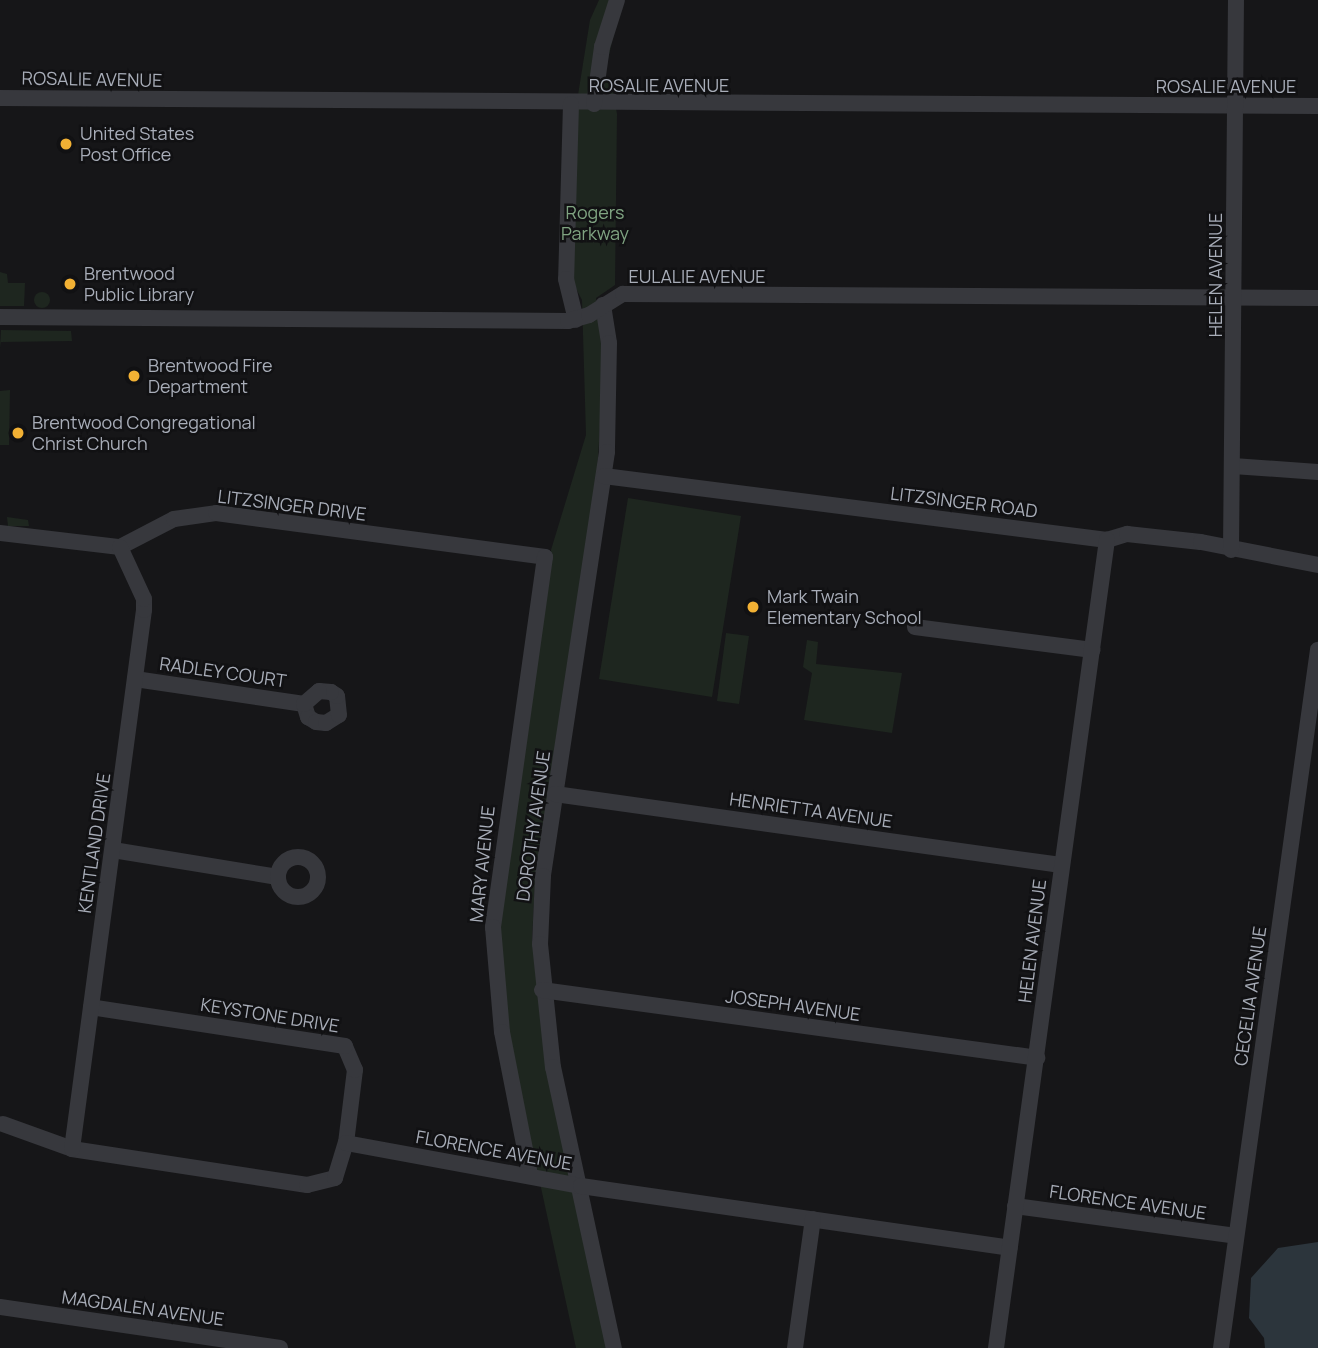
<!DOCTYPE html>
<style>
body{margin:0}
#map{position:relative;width:1318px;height:1348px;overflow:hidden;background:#161618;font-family:Manrope,sans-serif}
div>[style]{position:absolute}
.green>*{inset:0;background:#1e261f}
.round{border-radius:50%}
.water>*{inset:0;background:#2c353c}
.minor>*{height:16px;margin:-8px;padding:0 8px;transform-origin:8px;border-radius:8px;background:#37383d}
.minor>.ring{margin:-8px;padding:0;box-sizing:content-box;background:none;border:16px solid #37383d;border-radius:50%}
.dots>*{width:19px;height:19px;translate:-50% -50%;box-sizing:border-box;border:4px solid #111113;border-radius:50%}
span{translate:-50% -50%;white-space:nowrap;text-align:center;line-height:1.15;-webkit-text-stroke:5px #111113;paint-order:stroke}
.street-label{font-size:18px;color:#a8adb8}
.poi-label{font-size:18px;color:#a8adb8}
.left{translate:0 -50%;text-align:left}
.park-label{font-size:18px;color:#7fa381}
</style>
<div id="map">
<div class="green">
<i style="clip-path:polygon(599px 0,622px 0,604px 76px,612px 85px,617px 114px,615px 285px,596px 298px,604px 357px,597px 475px,535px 884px,532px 938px,546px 1063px,608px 1348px,576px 1348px,509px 1041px,499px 942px,501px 890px,551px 550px,586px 435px,582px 300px,572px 281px,578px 95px,590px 20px)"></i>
<i style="clip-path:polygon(0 272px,7px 274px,8px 283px,25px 283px,24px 306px,0 306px)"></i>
<i class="round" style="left:34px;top:292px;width:16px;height:16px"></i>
<i style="clip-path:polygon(1px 330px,71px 331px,72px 341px,1px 342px,0 348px)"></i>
<i style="clip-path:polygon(0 386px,0 391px,10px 390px,9px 445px,0 445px)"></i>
<i style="clip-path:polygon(628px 498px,741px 516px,712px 697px,599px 679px)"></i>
<i style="clip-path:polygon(7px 517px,28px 520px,29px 526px,8px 526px)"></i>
<i style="clip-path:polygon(726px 633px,749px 636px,739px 704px,717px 701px)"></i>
<i style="clip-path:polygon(807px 640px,818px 642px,816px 664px,902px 673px,892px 733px,804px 720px,812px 673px,803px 667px)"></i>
</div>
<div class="water">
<i style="clip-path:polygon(1318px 1242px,1318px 1348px,1265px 1348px,1264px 1338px,1249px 1318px,1251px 1278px,1278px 1248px)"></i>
</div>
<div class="minor">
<i style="left:0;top:98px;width:1318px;rotate:0.35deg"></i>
<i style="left:571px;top:104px;width:175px;rotate:91.6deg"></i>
<i style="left:566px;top:279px;width:42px;rotate:76.3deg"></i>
<i style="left:594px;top:104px;width:58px;rotate:-82deg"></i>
<i style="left:602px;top:47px;width:49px;rotate:-72.3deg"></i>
<i style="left:603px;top:305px;width:38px;rotate:81deg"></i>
<i style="left:609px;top:343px;width:109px;rotate:91.1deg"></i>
<i style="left:607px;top:452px;width:429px;rotate:98.6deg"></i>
<i style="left:543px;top:876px;width:68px;rotate:92.5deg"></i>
<i style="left:540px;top:944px;width:124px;rotate:84deg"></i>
<i style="left:553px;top:1067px;width:288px;rotate:77.8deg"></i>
<i style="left:0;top:317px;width:568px;rotate:0.4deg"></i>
<i style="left:568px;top:321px;width:22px;rotate:-16deg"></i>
<i style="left:589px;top:315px;width:40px;rotate:-32deg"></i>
<i style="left:623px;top:294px;width:695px;rotate:0.33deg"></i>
<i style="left:1233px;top:466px;width:85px;rotate:4deg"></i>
<i style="left:604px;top:476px;width:507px;rotate:7.25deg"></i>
<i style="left:1107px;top:540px;width:21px;rotate:-17deg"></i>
<i style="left:1127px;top:534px;width:74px;rotate:6.2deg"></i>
<i style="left:1201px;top:542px;width:119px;rotate:11.1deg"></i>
<i style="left:0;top:533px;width:121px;rotate:6.7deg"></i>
<i style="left:120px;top:547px;width:61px;rotate:-27.4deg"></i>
<i style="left:174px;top:519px;width:42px;rotate:-8.1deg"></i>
<i style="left:216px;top:513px;width:332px;rotate:7.6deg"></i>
<i style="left:545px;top:557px;width:374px;rotate:98deg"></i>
<i style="left:493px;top:927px;width:105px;rotate:85.1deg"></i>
<i style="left:502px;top:1032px;width:146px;rotate:78.9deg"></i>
<i style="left:1231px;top:550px;width:550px;rotate:-89.48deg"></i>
<i style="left:915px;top:627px;width:179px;rotate:7.4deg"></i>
<i style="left:135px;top:679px;width:171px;rotate:8.4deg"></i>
<i style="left:304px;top:704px;width:14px;rotate:73deg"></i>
<i style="left:308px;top:717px;width:9px;rotate:32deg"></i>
<i style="left:316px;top:722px;width:10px;rotate:6deg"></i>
<i style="left:326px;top:723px;width:15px;rotate:-32deg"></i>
<i style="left:339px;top:715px;width:19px;rotate:-96deg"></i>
<i style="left:337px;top:696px;width:7px;rotate:-146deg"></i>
<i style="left:331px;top:692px;width:12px;rotate:-175deg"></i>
<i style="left:319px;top:691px;width:20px;rotate:139deg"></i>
<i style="left:555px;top:794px;width:511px;rotate:7.99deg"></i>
<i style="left:113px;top:850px;width:167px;rotate:9.3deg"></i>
<i class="ring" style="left:278px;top:857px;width:24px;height:24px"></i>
<i style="left:542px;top:990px;width:500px;rotate:7.8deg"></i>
<i style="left:3px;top:1124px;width:73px;rotate:19.9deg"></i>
<i style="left:72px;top:1149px;width:238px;rotate:8.7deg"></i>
<i style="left:307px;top:1185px;width:29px;rotate:-14deg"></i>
<i style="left:335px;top:1178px;width:37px;rotate:-73deg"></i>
<i style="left:346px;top:1143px;width:74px;rotate:-83deg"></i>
<i style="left:355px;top:1070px;width:26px;rotate:-113deg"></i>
<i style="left:345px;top:1046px;width:257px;rotate:-171.3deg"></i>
<i style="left:346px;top:1143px;width:239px;rotate:10.4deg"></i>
<i style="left:581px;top:1186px;width:433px;rotate:8.2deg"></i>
<i style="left:72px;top:1149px;width:544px;rotate:-82.39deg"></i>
<i style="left:144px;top:610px;width:11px;rotate:-90deg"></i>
<i style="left:144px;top:599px;width:57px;rotate:-114.8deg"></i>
<i style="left:1015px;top:1206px;width:223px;rotate:7.7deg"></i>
<i style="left:0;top:1307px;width:283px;rotate:8.3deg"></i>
<i style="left:795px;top:1348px;width:130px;rotate:-82.1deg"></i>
<i style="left:996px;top:1348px;width:816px;rotate:-82.18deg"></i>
<i style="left:1221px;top:1348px;width:705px;rotate:-82.09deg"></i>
</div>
<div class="dots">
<i style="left:66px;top:144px;background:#f2b134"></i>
<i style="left:70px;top:284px;background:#f2b134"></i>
<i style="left:134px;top:376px;background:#f2b134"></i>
<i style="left:18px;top:433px;background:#f2b134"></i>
<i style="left:753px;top:607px;background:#f2b134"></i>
</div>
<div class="street-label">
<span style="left:92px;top:79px;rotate:1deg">ROSALIE AVENUE</span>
<span style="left:659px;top:85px">ROSALIE AVENUE</span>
<span style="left:1226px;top:86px">ROSALIE AVENUE</span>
<span style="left:1215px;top:275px;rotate:-90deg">HELEN AVENUE</span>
<span style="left:697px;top:276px">EULALIE AVENUE</span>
<span style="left:964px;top:502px;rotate:7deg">LITZSINGER ROAD</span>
<span style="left:292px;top:505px;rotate:7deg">LITZSINGER DRIVE</span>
<span style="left:223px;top:672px;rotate:8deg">RADLEY COURT</span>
<span style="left:811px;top:810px;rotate:8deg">HENRIETTA AVENUE</span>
<span style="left:533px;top:826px;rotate:-82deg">DOROTHY AVENUE</span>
<span style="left:94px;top:843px;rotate:-82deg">KENTLAND DRIVE</span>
<span style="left:482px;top:864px;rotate:-84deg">MARY AVENUE</span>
<span style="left:1032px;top:941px;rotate:-83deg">HELEN AVENUE</span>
<span style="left:1250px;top:996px;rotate:-82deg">CECELIA AVENUE</span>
<span style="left:793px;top:1005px;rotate:8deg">JOSEPH AVENUE</span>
<span style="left:270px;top:1015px;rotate:9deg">KEYSTONE DRIVE</span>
<span style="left:494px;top:1150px;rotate:10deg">FLORENCE AVENUE</span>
<span style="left:1128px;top:1202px;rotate:8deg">FLORENCE AVENUE</span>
<span style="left:143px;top:1308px;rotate:8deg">MAGDALEN AVENUE</span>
</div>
<div class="poi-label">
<span class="left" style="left:80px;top:144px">United States<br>Post Office</span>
<span class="left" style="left:84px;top:284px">Brentwood<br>Public Library</span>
<span class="left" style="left:148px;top:376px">Brentwood Fire<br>Department</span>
<span class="left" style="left:32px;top:433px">Brentwood Congregational<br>Christ Church</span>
<span class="left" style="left:767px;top:607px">Mark Twain<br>Elementary School</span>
</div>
<div class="park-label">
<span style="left:595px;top:223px">Rogers<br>Parkway</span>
</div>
</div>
